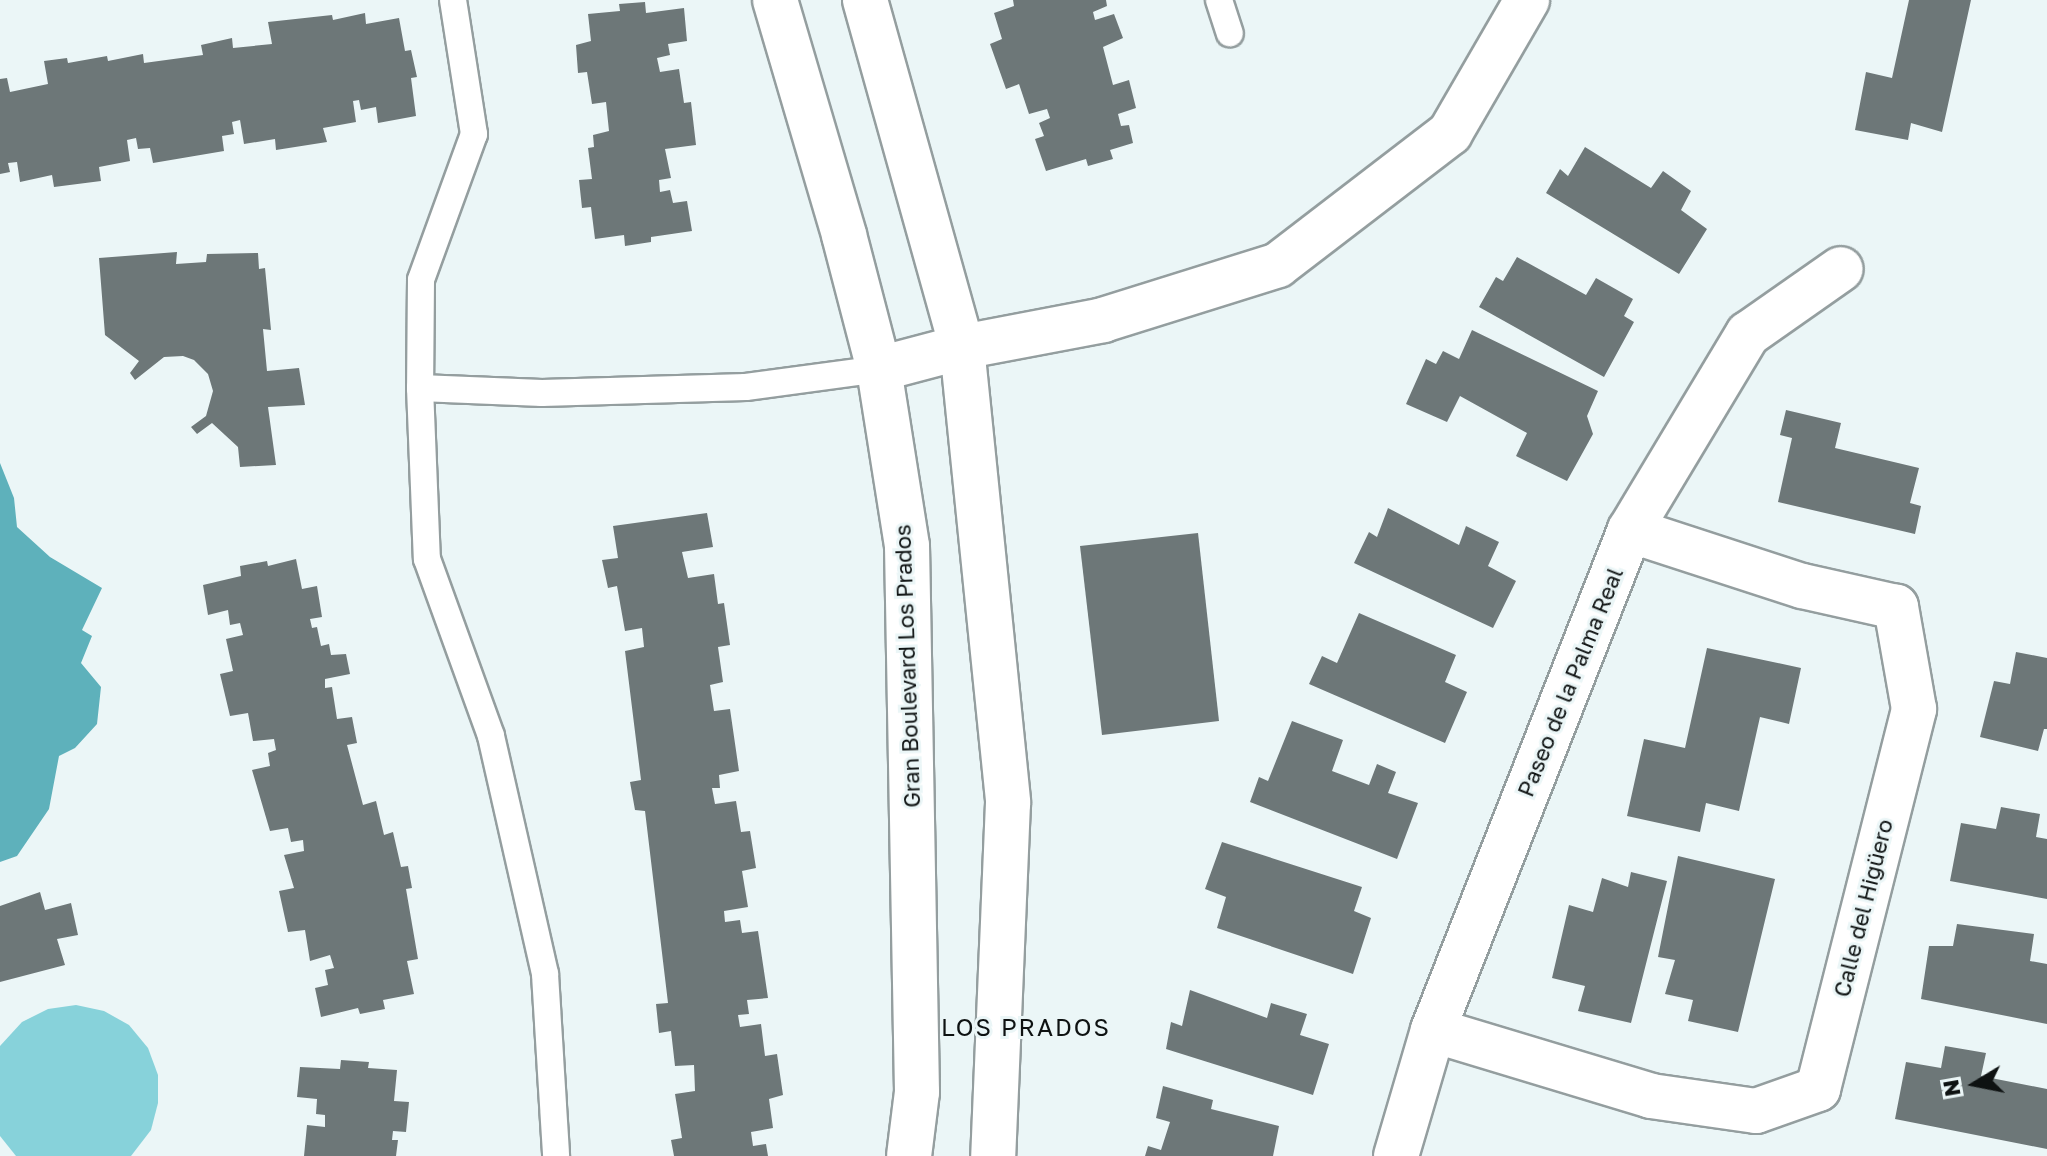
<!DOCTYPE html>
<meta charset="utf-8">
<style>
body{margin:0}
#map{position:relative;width:2047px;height:1156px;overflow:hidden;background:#ebf6f7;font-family:"Golos Text",sans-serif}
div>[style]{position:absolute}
.green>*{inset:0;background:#87d2da}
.water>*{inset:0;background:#5eb1bb}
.building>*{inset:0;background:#6d7778}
.roads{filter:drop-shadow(2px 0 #949e9f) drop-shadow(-2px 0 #949e9f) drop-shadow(0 2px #949e9f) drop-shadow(0 -2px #949e9f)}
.service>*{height:26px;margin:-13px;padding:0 13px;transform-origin:13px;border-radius:13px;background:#fff}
.minor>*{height:44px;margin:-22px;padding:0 22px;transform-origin:22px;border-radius:22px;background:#fff}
.tertiary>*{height:44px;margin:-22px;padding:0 22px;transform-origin:22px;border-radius:22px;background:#fff}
span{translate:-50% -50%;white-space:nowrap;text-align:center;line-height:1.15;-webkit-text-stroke:6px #ebf6f7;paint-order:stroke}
.street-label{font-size:22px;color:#0e1212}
.neighbourhood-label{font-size:24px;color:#0e1212;letter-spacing:2px}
.north{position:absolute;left:1935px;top:1044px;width:80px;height:80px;-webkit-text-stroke:6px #ebf6f7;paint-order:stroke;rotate:260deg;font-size:22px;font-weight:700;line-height:32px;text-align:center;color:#0e1212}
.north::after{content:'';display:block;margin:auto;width:28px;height:36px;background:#0e1212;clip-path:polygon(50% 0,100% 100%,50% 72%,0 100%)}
</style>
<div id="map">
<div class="green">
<i style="clip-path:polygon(76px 1005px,104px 1011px,129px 1025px,148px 1048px,158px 1075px,158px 1103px,151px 1130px,131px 1156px,16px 1156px,0 1136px,0 1046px,22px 1022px,48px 1009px)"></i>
</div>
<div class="water">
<i style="clip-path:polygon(0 463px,14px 498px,17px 527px,50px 557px,102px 588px,82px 630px,92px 636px,81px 663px,101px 687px,97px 724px,75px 748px,59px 756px,49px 809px,17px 856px,0 862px)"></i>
</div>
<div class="building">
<i style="clip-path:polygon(1013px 0,1106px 0,1107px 6px,1093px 12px,1095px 20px,1114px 14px,1123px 38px,1103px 47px,1113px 85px,1129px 80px,1136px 108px,1118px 114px,1121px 126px,1129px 125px,1133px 143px,1110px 150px,1113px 159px,1088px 166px,1086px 159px,1046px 171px,1035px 139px,1044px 136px,1039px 123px,1050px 118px,1047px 109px,1029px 114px,1019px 84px,1006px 89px,990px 44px,1002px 39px,994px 13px,1014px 6px)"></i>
<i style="clip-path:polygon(1909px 0,1971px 0,1942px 132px,1911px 123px,1908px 140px,1855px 130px,1866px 72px,1892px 78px)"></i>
<i style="clip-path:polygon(645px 2px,646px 13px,684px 8px,687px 41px,668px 44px,670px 55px,657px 58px,660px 72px,679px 69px,684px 103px,691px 102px,696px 145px,665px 149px,671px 178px,659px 180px,660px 192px,670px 190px,673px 203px,687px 201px,692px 231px,651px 237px,651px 242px,625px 246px,624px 235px,595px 239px,591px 207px,582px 208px,579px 180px,592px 179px,588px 148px,594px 147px,593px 135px,609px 131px,606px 102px,592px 104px,587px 72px,578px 73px,576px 45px,591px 41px,588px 14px,620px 11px,619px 4px)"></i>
<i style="clip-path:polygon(365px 13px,366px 24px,399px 18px,405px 51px,411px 50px,417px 77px,411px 78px,416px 116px,378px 123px,376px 107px,361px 110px,359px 100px,353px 101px,356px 122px,323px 128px,327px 142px,276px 150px,275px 139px,244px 144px,240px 120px,232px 122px,234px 134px,222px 136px,224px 151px,153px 163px,150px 148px,138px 149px,136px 138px,127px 140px,130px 161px,99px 167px,101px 181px,54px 187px,52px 175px,20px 182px,17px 162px,8px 163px,10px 172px,0 174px,0 79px,7px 78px,10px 92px,48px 84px,44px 61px,67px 58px,68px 63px,107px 56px,108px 61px,143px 54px,144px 63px,203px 55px,201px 45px,232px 38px,233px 48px,272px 44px,268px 22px,332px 15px,333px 20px)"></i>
<i style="clip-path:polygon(1585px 147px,1651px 188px,1663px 171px,1691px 191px,1681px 210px,1707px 229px,1679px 274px,1546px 193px,1560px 169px,1568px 176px)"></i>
<i style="clip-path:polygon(177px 252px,176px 264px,206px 262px,207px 254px,258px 253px,259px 269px,265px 268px,271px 330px,263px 329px,267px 371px,299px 368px,305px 405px,268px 407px,276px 465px,240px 467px,238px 447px,212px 423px,197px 434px,191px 427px,206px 416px,213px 391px,208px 374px,194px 360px,183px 356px,164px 357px,135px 380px,130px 373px,139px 361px,105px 335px,99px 258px)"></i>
<i style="clip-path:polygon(1517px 257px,1586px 295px,1596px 278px,1633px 299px,1624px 316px,1634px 322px,1604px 377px,1479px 307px,1496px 277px,1503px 281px)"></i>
<i style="clip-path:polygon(1472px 330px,1598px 391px,1587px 416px,1593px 434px,1567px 481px,1516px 456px,1527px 433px,1460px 396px,1447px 422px,1406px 404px,1426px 359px,1436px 364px,1443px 351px,1459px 359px)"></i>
<i style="clip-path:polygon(1786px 410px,1841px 423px,1835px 448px,1919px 468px,1910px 503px,1921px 506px,1915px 534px,1778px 502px,1792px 438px,1780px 435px)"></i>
<i style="clip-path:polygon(1388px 508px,1459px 545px,1466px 526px,1499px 542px,1488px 566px,1516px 581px,1493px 628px,1354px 563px,1369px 532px,1377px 537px)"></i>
<i style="clip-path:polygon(707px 513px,713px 547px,682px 552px,688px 578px,714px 574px,718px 604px,724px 603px,730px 645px,718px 647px,723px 682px,710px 685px,714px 711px,730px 709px,739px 771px,719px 775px,720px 788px,712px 788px,715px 804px,736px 801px,741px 832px,750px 831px,756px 868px,742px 871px,748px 907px,724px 911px,725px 922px,740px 920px,742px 933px,758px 931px,768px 998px,747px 1000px,749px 1014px,738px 1015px,740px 1027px,761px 1024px,765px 1056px,777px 1054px,783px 1095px,769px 1099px,773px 1128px,751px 1132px,753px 1146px,766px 1144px,768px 1156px,674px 1156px,671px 1140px,682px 1138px,675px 1094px,695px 1091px,694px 1065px,675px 1066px,671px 1031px,659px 1033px,656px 1004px,668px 1003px,645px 811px,635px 810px,630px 782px,641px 780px,625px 651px,644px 647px,642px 628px,625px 631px,617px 586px,608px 588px,602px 560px,618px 558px,613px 526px)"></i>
<i style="clip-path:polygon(1198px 533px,1219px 721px,1102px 735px,1080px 546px)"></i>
<i style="clip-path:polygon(296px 559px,302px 589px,317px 586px,322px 617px,310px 619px,312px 628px,317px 627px,321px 646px,329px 644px,331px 655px,346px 654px,350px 674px,325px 679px,325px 688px,332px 687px,337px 719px,352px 717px,357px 743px,347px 745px,363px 805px,376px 801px,384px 835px,393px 832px,401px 867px,408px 866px,412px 888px,406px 889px,418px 959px,407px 961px,414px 994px,383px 1000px,385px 1009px,360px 1014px,358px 1008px,321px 1017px,315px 988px,328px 985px,325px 970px,334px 968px,330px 955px,310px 961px,305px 930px,288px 932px,279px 891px,294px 888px,284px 855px,304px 851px,303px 840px,291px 842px,288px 828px,270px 831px,252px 770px,270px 766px,268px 753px,276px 750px,274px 739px,253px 741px,248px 713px,230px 716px,220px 674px,233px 671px,226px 639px,243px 635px,240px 623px,230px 625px,228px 610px,208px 615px,203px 585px,241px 576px,240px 566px,267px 561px,268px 566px)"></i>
<i style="clip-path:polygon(1359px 613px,1456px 655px,1445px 682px,1467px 692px,1445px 743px,1309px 684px,1322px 656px,1337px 663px)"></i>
<i style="clip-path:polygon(1707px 648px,1801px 668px,1789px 724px,1760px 717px,1739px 811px,1706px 803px,1700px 832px,1627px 816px,1644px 739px,1685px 748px)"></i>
<i style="clip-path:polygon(2016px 652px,2047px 658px,2047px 729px,2044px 729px,2038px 751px,1980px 737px,1994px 681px,2010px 684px)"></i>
<i style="clip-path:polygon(1292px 721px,1343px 740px,1332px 771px,1369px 785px,1377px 764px,1396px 772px,1388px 793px,1418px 803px,1397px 859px,1250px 802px,1259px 777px,1268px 781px)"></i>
<i style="clip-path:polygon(2001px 807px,2040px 814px,2036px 837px,2047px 839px,2047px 899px,1950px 881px,1961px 823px,1996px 829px)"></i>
<i style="clip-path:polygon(1222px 842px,1362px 887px,1354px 911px,1371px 918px,1353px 974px,1217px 928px,1226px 897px,1205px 889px)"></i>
<i style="clip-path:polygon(1678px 856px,1775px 879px,1738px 1032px,1688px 1021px,1693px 1000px,1665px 994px,1675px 960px,1658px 957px)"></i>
<i style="clip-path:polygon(1631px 872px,1667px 881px,1631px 1023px,1578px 1011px,1585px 986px,1552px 978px,1569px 905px,1593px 912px,1602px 878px,1628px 887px)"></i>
<i style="clip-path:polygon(40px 892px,45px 910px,71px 903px,78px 935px,57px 939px,65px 965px,0 982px,0 906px)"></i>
<i style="clip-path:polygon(1957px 924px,2034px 934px,2030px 961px,2047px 964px,2047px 1024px,1921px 999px,1929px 946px,1953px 946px)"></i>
<i style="clip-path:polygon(1190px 990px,1267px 1018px,1271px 1003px,1307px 1014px,1300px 1035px,1329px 1044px,1313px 1095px,1166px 1049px,1171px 1022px,1182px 1026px)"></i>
<i style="clip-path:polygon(1945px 1046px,1986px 1053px,1981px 1076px,2047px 1089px,2047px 1149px,1895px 1119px,1906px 1062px,1941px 1068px)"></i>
<i style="clip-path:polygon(341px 1060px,369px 1062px,368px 1068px,397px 1070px,394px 1101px,409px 1102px,406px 1132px,393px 1131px,392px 1140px,398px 1140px,396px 1156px,304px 1156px,307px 1125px,325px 1127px,325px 1115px,316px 1114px,317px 1099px,297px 1097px,300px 1067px,340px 1069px)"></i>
<i style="clip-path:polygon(1163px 1086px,1213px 1100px,1211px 1109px,1279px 1126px,1273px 1156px,1145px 1156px,1148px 1146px,1161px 1150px,1170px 1122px,1156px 1118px)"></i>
</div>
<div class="roads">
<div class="service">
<i style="left:453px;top:0;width:136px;rotate:81.1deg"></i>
<i style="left:474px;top:134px;width:155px;rotate:110deg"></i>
<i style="left:421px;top:280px;width:108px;rotate:90.5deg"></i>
<i style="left:420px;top:388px;width:171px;rotate:87.7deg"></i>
<i style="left:427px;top:559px;width:188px;rotate:70.1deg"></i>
<i style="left:491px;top:736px;width:244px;rotate:77.2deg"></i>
<i style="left:545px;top:974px;width:182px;rotate:86.5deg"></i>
<i style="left:1219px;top:0;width:35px;rotate:72deg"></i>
<i style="left:420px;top:388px;width:122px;rotate:2.3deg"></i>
<i style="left:542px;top:393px;width:204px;rotate:-1.7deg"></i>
<i style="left:746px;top:387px;width:134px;rotate:-7.7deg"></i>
</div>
<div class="minor">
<i style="left:879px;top:369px;width:86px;rotate:-14.8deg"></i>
<i style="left:962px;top:347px;width:144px;rotate:-10.8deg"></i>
<i style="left:1103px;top:320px;width:183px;rotate:-17.4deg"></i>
<i style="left:1278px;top:265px;width:217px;rotate:-37.5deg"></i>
<i style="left:1450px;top:133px;width:154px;rotate:-59.9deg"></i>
<i style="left:1433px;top:1030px;width:228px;rotate:16.8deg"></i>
<i style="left:1651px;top:1096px;width:106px;rotate:8.1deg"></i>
<i style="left:1756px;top:1111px;width:66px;rotate:-19.5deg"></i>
<i style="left:1818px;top:1089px;width:392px;rotate:-75.8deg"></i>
<i style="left:1914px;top:709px;width:104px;rotate:-100deg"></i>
<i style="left:1896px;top:607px;width:96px;rotate:-167.4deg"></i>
<i style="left:1802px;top:586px;width:181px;rotate:-162deg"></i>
<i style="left:1396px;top:1156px;width:131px;rotate:-73.6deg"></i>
<i style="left:1433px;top:1030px;width:537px;rotate:-68.5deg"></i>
<i style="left:1630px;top:530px;width:229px;rotate:-59deg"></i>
<i style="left:1748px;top:334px;width:113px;rotate:-35deg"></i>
</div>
<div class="tertiary">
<i style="left:775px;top:0;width:245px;rotate:73.6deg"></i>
<i style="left:844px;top:235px;width:138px;rotate:75.4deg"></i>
<i style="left:879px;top:369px;width:179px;rotate:81deg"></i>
<i style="left:907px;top:546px;width:546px;rotate:88.95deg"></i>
<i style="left:917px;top:1092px;width:64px;rotate:97.1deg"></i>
<i style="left:865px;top:0;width:360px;rotate:74.4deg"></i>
<i style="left:962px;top:347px;width:458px;rotate:84.2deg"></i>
<i style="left:1008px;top:803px;width:353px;rotate:92.4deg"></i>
</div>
</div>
<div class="street-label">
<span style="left:907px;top:666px;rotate:-92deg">Gran Boulevard Los Prados</span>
<span style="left:1570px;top:682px;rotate:-68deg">Paseo de la Palma Real</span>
<span style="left:1863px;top:908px;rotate:-76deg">Calle del Higüero</span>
</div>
<div class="neighbourhood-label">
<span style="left:1026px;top:1027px">LOS PRADOS</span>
</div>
<div class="north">N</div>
</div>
